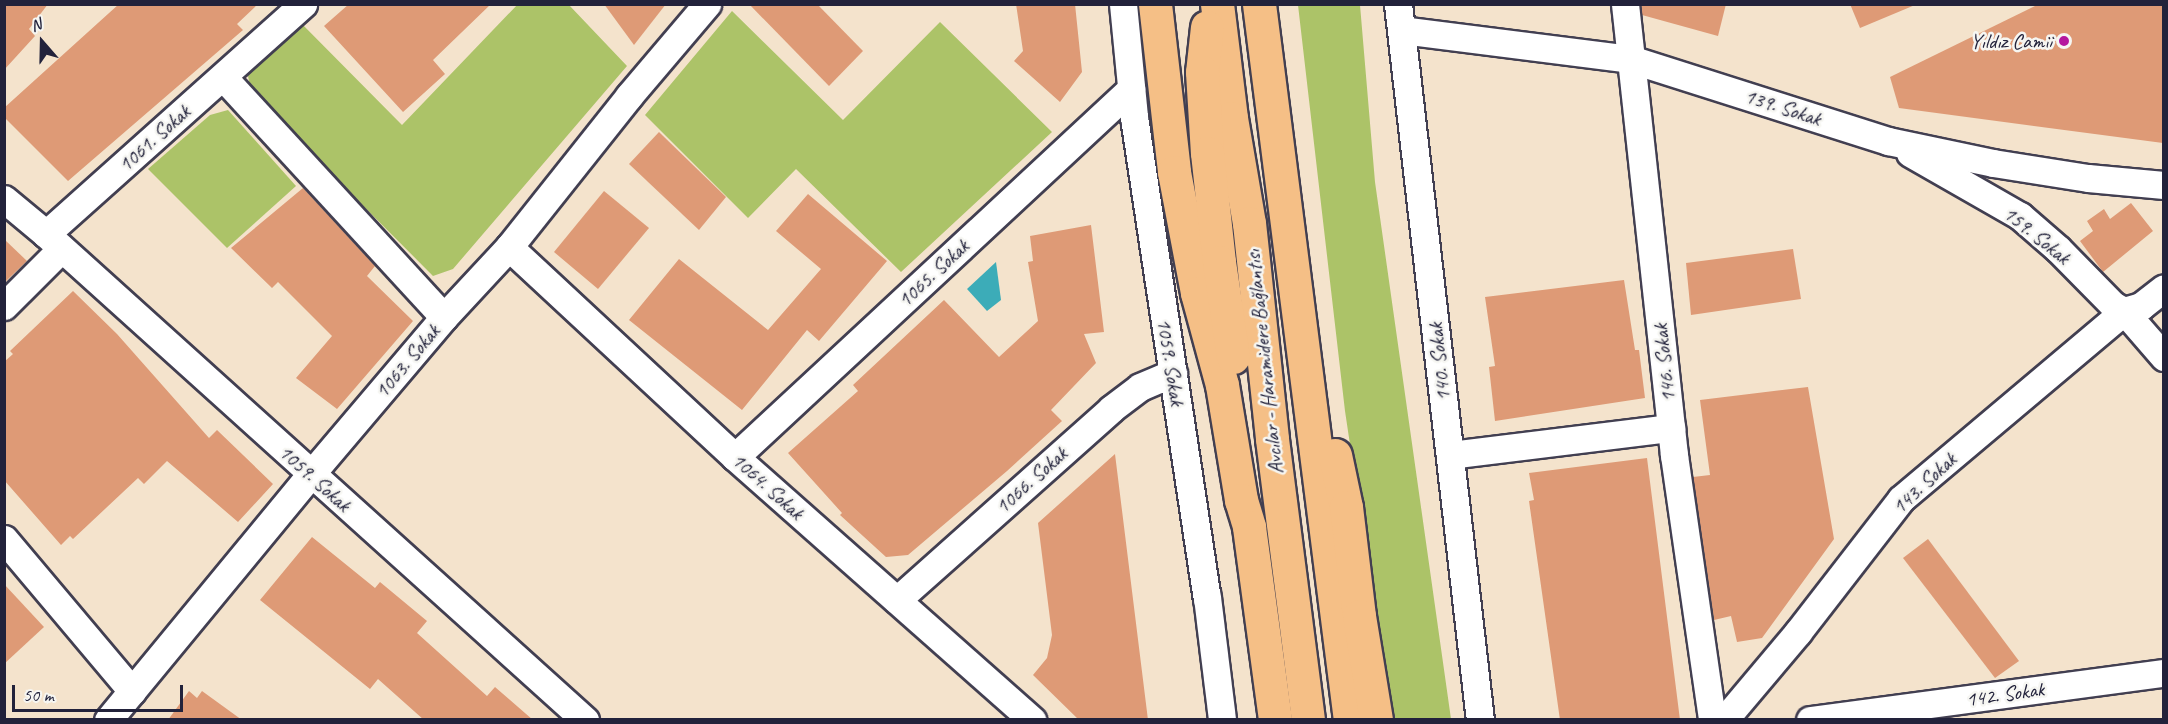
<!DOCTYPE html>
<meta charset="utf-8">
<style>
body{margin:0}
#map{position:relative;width:2168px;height:724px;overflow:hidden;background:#f4e3cc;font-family:Caveat,sans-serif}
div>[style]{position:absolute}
.green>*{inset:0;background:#acc368}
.water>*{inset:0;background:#3cacb8}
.building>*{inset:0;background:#de9a76}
.roads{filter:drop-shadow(2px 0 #423f51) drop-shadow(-2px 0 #423f51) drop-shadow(0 2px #423f51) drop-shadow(0 -2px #423f51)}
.minor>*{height:27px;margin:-13.5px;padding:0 13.5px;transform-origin:13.5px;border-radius:13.5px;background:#fff}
.highway>*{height:33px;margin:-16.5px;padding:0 16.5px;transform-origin:16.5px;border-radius:16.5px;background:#f5bf86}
.dots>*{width:16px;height:16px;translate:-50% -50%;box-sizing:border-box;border:3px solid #f6f6f2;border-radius:50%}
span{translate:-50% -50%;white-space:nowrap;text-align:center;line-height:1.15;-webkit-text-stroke:5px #f6f6f2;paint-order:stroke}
.poi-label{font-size:21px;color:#22223b}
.right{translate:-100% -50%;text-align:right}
.street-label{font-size:21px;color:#22223b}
.frame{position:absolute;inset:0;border:6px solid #22223b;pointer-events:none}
.north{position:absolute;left:12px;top:12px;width:60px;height:60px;-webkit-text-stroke:4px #f6f6f2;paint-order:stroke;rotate:340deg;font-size:16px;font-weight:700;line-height:24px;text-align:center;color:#22223b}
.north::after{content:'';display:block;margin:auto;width:21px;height:27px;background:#22223b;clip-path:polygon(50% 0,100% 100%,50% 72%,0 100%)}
.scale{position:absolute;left:12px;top:685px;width:171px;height:27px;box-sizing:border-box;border:3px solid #22223b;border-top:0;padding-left:8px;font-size:18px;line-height:21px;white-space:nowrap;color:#22223b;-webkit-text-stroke:4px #f6f6f2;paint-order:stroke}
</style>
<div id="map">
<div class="green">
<i style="clip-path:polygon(518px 4px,569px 5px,627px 66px,453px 269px,433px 276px,251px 93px,247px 70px,297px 19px,402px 125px)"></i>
<i style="clip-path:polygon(1298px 5px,1360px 5px,1375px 182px,1451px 719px,1391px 719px,1345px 411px)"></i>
<i style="clip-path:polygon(732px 11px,843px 120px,940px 22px,1052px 132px,901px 272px,796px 169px,748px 218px,645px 115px)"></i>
<i style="clip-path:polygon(228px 110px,296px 186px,227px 248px,148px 169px,210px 115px)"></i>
</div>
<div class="water">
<i style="clip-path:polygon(996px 262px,1001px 300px,987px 311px,967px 289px)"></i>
</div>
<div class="building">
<i style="clip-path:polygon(4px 4px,48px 4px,29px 29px,35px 36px,4px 70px)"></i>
<i style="clip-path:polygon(119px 4px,258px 4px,237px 24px,243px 30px,68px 181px,4px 117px,4px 108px)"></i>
<i style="clip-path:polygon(349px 4px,491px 4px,433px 60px,445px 74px,403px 112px,324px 26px)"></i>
<i style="clip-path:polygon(604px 4px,666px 4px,634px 45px)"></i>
<i style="clip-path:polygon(749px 4px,817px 4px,863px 51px,829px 86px)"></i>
<i style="clip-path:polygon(1016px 4px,1075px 4px,1082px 72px,1060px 102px,1014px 61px,1023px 51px)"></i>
<i style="clip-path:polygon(1641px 4px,1726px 4px,1718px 36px,1642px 15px)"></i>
<i style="clip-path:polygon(1850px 4px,1915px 4px,1915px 5px,1860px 28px)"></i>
<i style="clip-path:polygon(2039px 4px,2163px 4px,2163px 143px,1899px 108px,1890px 77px)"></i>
<i style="clip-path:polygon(659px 132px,726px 197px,699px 230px,629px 164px)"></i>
<i style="clip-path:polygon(303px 188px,375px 266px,367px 276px,413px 321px,337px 409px,296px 378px,332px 336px,278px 282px,272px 288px,231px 248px)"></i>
<i style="clip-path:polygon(604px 191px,649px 228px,598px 289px,554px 252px)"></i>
<i style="clip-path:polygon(808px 194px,887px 261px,819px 341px,807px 330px,742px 410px,629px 320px,679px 259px,768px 330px,821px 269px,776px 231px)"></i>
<i style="clip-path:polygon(2131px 203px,2153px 231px,2103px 272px,2080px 241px,2093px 231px,2087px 221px,2104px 209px,2110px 219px)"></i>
<i style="clip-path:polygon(1091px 225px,1104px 332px,1084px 334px,1096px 363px,1051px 410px,1062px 421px,1007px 471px,908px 555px,886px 557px,840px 515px,842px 513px,788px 453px,858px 391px,853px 385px,944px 300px,999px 357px,1038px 321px,1028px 262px,1033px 261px,1030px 236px)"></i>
<i style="clip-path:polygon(4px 239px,27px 261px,4px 283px)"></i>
<i style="clip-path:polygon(1793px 249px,1801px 299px,1691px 315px,1686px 263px)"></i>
<i style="clip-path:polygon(1624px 280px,1635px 350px,1639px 350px,1645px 398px,1495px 421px,1489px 367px,1495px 366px,1485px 297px)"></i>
<i style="clip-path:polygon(73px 291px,117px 334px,209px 438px,217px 430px,273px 484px,238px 522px,167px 461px,144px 484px,138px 478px,73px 539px,70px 536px,61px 545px,4px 480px,4px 362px,13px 354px,10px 351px)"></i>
<i style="clip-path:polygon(1808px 387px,1834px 539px,1762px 638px,1737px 642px,1731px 616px,1714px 620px,1693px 477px,1710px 475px,1700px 400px)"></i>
<i style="clip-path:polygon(1115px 454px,1148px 720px,1079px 720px,1033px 675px,1047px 658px,1052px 635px,1038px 523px)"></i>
<i style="clip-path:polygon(1647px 458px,1680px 720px,1560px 720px,1529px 501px,1534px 500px,1529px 473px)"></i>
<i style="clip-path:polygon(312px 537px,375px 588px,380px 582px,427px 621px,417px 633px,487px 696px,495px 687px,533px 720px,424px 720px,378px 679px,370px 689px,260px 600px)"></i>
<i style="clip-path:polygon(1928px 539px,2019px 661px,1995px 678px,1903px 558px)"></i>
<i style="clip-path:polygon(4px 584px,44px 627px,4px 664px)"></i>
<i style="clip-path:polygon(189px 691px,197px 698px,202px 691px,242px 720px,168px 720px)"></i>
</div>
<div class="roads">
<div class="minor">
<i style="left:1123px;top:4px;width:114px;rotate:84.4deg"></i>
<i style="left:1134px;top:117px;width:486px;rotate:81.4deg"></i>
<i style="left:1207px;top:597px;width:124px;rotate:83deg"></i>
<i style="left:1398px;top:4px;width:721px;rotate:83.47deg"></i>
<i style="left:1625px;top:4px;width:454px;rotate:83.8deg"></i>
<i style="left:1674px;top:455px;width:268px;rotate:81.8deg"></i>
<i style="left:1402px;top:30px;width:230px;rotate:7.2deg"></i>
<i style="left:1630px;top:59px;width:271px;rotate:17.6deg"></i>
<i style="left:1888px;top:141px;width:107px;rotate:11.8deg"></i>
<i style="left:1993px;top:163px;width:96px;rotate:9deg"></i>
<i style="left:2088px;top:178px;width:76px;rotate:5.3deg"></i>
<i style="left:223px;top:77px;width:326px;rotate:47.4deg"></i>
<i style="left:1910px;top:153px;width:127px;rotate:29.8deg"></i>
<i style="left:2020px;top:216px;width:50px;rotate:41deg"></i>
<i style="left:2058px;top:249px;width:78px;rotate:45.5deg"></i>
<i style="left:2113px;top:305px;width:13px;rotate:29deg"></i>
<i style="left:2124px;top:311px;width:61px;rotate:49deg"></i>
<i style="left:4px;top:199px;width:55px;rotate:39.8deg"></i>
<i style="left:46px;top:234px;width:345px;rotate:-41.8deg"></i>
<i style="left:46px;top:234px;width:726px;rotate:42.04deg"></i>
<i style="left:509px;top:247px;width:309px;rotate:42.9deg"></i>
<i style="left:735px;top:457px;width:397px;rotate:41.5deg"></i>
<i style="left:4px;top:306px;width:81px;rotate:-45deg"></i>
<i style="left:1450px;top:455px;width:223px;rotate:-7deg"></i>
<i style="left:735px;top:457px;width:541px;rotate:-42.9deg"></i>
<i style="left:4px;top:539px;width:199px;rotate:49.9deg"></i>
<i style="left:897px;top:600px;width:287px;rotate:-41.7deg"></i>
<i style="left:1111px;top:409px;width:36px;rotate:-37deg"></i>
<i style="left:1140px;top:387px;width:36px;rotate:-23deg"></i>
<i style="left:108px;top:720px;width:319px;rotate:-50.5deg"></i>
<i style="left:311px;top:474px;width:206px;rotate:-49.7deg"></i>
<i style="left:444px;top:317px;width:96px;rotate:-47.1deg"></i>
<i style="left:509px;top:247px;width:193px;rotate:-51.5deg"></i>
<i style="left:629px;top:96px;width:121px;rotate:-49.7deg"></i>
<i style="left:1724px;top:720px;width:115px;rotate:-49.9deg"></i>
<i style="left:1798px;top:632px;width:168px;rotate:-52.2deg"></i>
<i style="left:1901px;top:499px;width:292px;rotate:-40.1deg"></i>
<i style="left:2124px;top:311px;width:18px;rotate:-16deg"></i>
<i style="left:2141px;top:306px;width:29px;rotate:-38deg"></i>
<i style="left:1810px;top:720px;width:357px;rotate:-7.6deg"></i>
</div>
<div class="highway">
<i style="left:1155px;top:4px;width:169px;rotate:83.5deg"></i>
<i style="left:1174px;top:172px;width:123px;rotate:79.2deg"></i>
<i style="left:1197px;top:293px;width:95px;rotate:74.8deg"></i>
<i style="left:1222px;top:385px;width:117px;rotate:80.6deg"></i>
<i style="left:1241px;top:500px;width:28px;rotate:73deg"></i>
<i style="left:1249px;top:527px;width:195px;rotate:82.3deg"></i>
<i style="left:1217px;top:4px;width:115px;rotate:83deg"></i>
<i style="left:1231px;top:118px;width:107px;rotate:80.3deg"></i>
<i style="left:1249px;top:223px;width:217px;rotate:83.9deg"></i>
<i style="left:1272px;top:439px;width:283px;rotate:82.7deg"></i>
<i style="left:1259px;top:4px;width:722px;rotate:82.76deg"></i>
<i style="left:1207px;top:27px;width:45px;rotate:96.3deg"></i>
<i style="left:1202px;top:72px;width:81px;rotate:86.5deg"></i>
<i style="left:1207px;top:153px;width:110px;rotate:83.7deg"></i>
<i style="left:1219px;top:262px;width:96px;rotate:81.6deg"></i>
<i style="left:1335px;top:455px;width:53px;rotate:78.1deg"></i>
<i style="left:1346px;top:507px;width:110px;rotate:83.2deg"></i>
<i style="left:1359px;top:616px;width:105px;rotate:80.7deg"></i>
</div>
</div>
<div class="dots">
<i style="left:2064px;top:41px;background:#b5179e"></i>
</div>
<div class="poi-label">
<span class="right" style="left:2052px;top:41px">Yıldız Camii</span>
</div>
<div class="street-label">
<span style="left:1783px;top:107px;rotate:18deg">139. Sokak</span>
<span style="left:154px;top:138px;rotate:-42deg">1061. Sokak</span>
<span style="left:2037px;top:235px;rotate:39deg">159. Sokak</span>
<span style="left:933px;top:273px;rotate:-43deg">1065. Sokak</span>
<span style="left:407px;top:361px;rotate:-50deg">1063. Sokak</span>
<span style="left:1171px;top:362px;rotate:81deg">1059. Sokak</span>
<span style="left:1264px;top:362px;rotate:-96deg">Avcılar - Haramidere Bağlantısı</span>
<span style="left:1439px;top:362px;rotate:-96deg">140. Sokak</span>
<span style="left:1664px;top:363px;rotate:-96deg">146. Sokak</span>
<span style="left:315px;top:478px;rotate:42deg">1059. Sokak</span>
<span style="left:1031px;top:480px;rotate:-42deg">1066. Sokak</span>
<span style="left:1924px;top:483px;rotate:-43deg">143. Sokak</span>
<span style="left:768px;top:486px;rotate:42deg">1064. Sokak</span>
<span style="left:2005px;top:694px;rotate:-8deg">142. Sokak</span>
</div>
<div class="frame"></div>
<div class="north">N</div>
<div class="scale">50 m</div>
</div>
